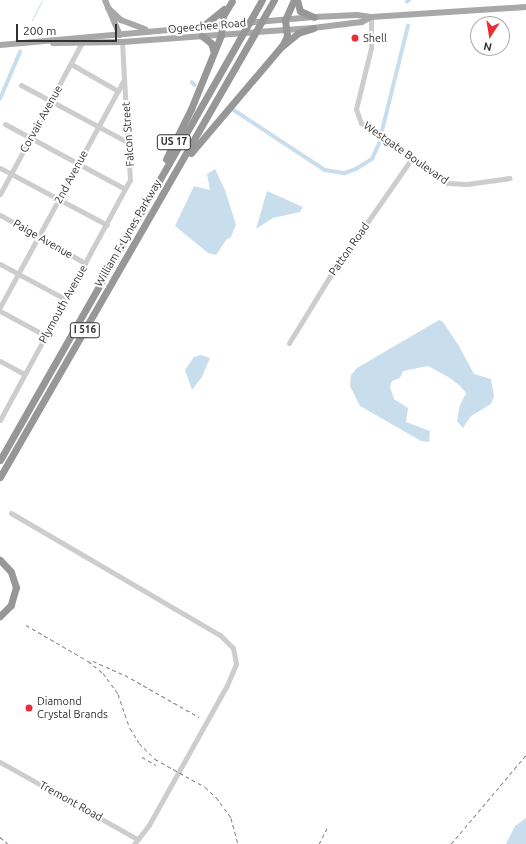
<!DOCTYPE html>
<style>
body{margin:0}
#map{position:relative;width:526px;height:844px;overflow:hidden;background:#fff;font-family:Ubuntu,sans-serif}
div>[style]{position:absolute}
.water>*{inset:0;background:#c9deed}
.stream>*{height:1px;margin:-0.5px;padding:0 0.5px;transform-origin:0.5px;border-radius:0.5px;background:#c9deed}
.canal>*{height:3.5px;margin:-1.75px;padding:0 1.75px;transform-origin:1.75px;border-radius:1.75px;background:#c9deed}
.minor>*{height:5px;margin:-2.5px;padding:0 2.5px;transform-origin:2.5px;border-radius:2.5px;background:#cdcdcd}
.major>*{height:6px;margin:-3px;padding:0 3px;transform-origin:3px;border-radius:3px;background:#a8a8a8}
.highway>*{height:7px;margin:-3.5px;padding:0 3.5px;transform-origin:3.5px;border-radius:3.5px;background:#979797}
.rail>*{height:1px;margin-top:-0.5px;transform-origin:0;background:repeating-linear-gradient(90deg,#858585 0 4px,transparent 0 7px)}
.dots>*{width:11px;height:11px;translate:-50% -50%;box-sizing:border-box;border:2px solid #fff;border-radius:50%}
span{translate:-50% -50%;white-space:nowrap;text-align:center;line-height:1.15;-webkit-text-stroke:4px #fff;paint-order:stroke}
.shield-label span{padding:1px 3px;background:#fff;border:1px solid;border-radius:3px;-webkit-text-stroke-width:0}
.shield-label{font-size:10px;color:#303030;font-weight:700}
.street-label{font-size:11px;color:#303030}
.poi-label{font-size:11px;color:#303030}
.left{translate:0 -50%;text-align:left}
.north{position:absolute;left:470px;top:16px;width:40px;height:40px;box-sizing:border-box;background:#fff;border:1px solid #acacac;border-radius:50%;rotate:192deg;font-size:11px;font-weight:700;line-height:16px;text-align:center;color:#303030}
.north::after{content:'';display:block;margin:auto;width:14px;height:18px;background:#ea2e38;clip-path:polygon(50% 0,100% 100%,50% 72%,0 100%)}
.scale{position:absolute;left:16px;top:24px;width:101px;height:18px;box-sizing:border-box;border:2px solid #303030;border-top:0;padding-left:5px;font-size:12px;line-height:14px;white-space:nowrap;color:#303030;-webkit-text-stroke:3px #fff;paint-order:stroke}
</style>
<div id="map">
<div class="water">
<i style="clip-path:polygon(215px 169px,225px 190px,236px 225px,231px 237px,226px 240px,216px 255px,208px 253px,175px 226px,194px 186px,210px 190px,207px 174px)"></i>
<i style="clip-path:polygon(267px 191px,303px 207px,300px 212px,273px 218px,256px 229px)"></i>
<i style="clip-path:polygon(439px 320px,443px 322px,459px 346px,474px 374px,491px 379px,494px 396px,491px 404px,471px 416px,463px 428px,457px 421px,460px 405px,466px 393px,460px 386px,450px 378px,428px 366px,403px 371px,400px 378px,392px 381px,390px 387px,394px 399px,408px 408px,406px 422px,430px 431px,429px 442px,421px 441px,360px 406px,350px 386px,351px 375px,357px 368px)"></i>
<i style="clip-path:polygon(201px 355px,210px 358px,202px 377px,192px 390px,185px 370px,194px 357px)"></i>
<i style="clip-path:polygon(526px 818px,526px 844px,506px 844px,515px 826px)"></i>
</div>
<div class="stream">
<i style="left:32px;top:20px;width:22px;rotate:-63deg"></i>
</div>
<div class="canal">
<i style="left:407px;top:2px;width:3px;rotate:-45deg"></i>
<i style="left:192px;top:82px;width:4px;rotate:45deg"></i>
<i style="left:0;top:99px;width:51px;rotate:-66.9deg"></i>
<i style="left:234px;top:110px;width:109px;rotate:33.4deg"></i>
<i style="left:325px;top:170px;width:20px;rotate:9deg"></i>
<i style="left:345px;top:173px;width:12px;rotate:-20deg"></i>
<i style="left:356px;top:169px;width:19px;rotate:-32deg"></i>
<i style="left:372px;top:159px;width:19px;rotate:-65deg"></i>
<i style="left:382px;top:131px;width:108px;rotate:-76.1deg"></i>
</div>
<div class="minor">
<i style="left:371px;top:17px;width:31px;rotate:90deg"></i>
<i style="left:371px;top:48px;width:63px;rotate:103.8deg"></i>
<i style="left:356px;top:109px;width:15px;rotate:70deg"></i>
<i style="left:361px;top:123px;width:105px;rotate:34.9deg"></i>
<i style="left:447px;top:183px;width:20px;rotate:3deg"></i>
<i style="left:467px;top:184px;width:43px;rotate:-7.9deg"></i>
<i style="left:71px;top:64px;width:54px;rotate:29.9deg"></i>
<i style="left:21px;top:85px;width:123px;rotate:28.2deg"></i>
<i style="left:5px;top:124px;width:136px;rotate:28.4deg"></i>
<i style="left:0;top:168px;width:121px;rotate:28deg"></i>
<i style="left:0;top:194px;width:170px;rotate:-61.6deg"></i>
<i style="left:0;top:215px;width:98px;rotate:29.5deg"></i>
<i style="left:0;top:264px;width:74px;rotate:28.3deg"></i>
<i style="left:0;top:307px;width:246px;rotate:-61.4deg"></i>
<i style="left:118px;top:91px;width:13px;rotate:-63deg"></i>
<i style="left:124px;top:79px;width:37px;rotate:-93deg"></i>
<i style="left:0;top:311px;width:52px;rotate:28.5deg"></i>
<i style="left:289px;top:343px;width:79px;rotate:-58.5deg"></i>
<i style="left:330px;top:276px;width:144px;rotate:-55.2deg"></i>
<i style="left:0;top:361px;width:27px;rotate:28deg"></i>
<i style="left:0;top:420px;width:273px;rotate:-61.6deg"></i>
<i style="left:130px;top:180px;width:101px;rotate:-93.4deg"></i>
<i style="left:11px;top:513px;width:242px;rotate:30.3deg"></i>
<i style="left:220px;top:635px;width:18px;rotate:45deg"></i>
<i style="left:233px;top:648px;width:16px;rotate:79deg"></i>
<i style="left:236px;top:664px;width:25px;rotate:113deg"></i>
<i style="left:226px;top:687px;width:158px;rotate:119.2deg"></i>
<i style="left:149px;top:825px;width:24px;rotate:128deg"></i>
<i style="left:0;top:762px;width:157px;rotate:29.3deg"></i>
</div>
<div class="major">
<i style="left:105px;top:0;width:38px;rotate:67deg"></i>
<i style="left:108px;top:8px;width:18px;rotate:43deg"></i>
<i style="left:121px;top:20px;width:26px;rotate:21deg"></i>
<i style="left:53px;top:43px;width:69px;rotate:-0.8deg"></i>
<i style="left:122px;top:42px;width:192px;rotate:-4.2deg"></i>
<i style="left:313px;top:28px;width:49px;rotate:-7deg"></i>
<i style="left:362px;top:22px;width:10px;rotate:-29deg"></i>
<i style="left:0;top:45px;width:315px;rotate:-5.1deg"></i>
<i style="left:314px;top:17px;width:43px;rotate:-2.7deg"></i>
<i style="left:357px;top:15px;width:14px;rotate:8deg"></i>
<i style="left:371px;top:17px;width:155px;rotate:-3.7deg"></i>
</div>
<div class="highway">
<i style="left:297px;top:0;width:11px;rotate:75deg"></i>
<i style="left:300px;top:11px;width:15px;rotate:23deg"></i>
<i style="left:203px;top:26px;width:27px;rotate:-39deg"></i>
<i style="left:202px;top:36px;width:11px;rotate:38deg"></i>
<i style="left:211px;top:43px;width:9px;rotate:72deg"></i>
<i style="left:283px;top:44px;width:9px;rotate:-63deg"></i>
<i style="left:287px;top:36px;width:16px;rotate:-97deg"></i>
<i style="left:285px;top:20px;width:22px;rotate:-66deg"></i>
<i style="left:191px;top:153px;width:139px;rotate:-49.7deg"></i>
<i style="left:281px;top:47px;width:22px;rotate:-39deg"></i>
<i style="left:298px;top:33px;width:16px;rotate:-18deg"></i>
<i style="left:166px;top:159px;width:56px;rotate:-63.4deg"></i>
<i style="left:191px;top:109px;width:80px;rotate:-67.9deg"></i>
<i style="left:221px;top:35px;width:19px;rotate:-84deg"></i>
<i style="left:223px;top:16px;width:17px;rotate:-59deg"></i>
<i style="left:0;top:460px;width:529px;rotate:-60.34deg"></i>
<i style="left:0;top:477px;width:550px;rotate:-60.13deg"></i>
<i style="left:0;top:560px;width:16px;rotate:47deg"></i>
<i style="left:11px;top:572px;width:16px;rotate:72deg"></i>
<i style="left:16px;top:587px;width:19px;rotate:106deg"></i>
<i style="left:11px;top:605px;width:16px;rotate:135deg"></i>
</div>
<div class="rail">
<i style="left:26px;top:625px;width:72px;rotate:30.1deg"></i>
<i style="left:88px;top:661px;width:19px;rotate:39deg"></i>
<i style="left:103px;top:673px;width:26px;rotate:54deg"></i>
<i style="left:118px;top:694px;width:36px;rotate:71deg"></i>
<i style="left:130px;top:728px;width:17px;rotate:59deg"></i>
<i style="left:139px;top:743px;width:23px;rotate:45deg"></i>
<i style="left:155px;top:759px;width:57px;rotate:29.2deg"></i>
<i style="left:205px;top:787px;width:15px;rotate:42deg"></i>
<i style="left:216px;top:797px;width:26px;rotate:54deg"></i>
<i style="left:231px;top:818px;width:27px;rotate:75deg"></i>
<i style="left:93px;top:661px;width:35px;rotate:24deg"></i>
<i style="left:125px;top:675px;width:85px;rotate:29.6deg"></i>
<i style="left:142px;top:757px;width:16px;rotate:30deg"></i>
<i style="left:0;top:837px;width:11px;rotate:41deg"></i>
<i style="left:319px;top:844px;width:20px;rotate:-63deg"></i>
<i style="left:451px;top:844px;width:116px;rotate:-49.9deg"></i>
</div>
<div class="dots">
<i style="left:355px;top:38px;background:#ea2e38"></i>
<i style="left:29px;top:708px;background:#ea2e38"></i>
</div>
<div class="shield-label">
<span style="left:174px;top:142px">US 17</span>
<span style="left:85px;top:330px">I 516</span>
</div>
<div class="street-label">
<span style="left:207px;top:26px;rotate:-5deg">Ogeechee Road</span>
<span style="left:41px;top:119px;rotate:-61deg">Corvair Avenue</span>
<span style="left:128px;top:134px;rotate:-94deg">Falcon Street</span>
<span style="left:406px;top:153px;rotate:35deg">Westgate Boulevard</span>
<span style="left:71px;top:177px;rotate:-62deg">2nd Avenue</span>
<span style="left:128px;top:233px;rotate:-60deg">William F. Lynes Parkway</span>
<span style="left:43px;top:239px;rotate:30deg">Paige Avenue</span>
<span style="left:349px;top:249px;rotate:-55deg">Patton Road</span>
<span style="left:63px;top:304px;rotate:-61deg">Plymouth Avenue</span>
<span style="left:71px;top:801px;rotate:29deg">Tremont Road</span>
</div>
<div class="poi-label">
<span class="left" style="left:363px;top:38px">Shell</span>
<span class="left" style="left:37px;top:708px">Diamond<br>Crystal Brands</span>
</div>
<div class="north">N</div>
<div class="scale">200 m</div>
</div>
